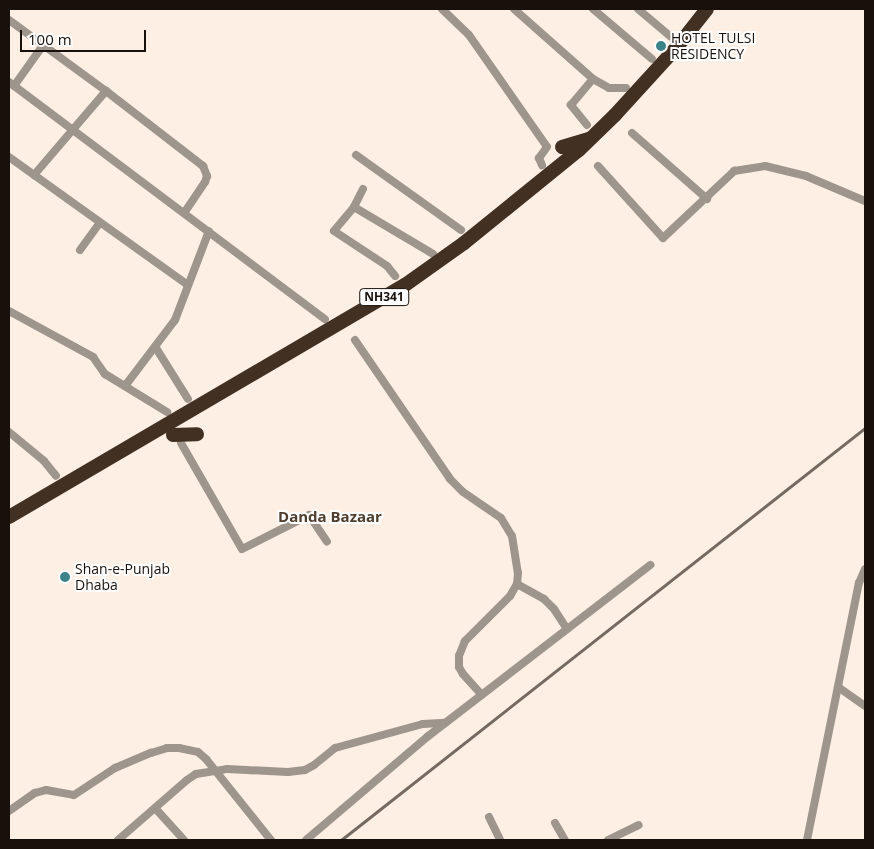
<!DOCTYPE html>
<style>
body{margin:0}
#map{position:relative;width:874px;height:849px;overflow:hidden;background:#fdefe4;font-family:"Open Sans",sans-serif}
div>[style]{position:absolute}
.street>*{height:8px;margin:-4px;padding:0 4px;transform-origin:4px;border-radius:4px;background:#9e958d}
.highway>*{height:14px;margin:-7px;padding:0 7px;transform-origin:7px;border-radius:7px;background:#423022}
.rail>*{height:2.5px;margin:-1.25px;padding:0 1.25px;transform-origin:1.25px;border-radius:1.25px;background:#756a62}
.dots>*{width:14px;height:14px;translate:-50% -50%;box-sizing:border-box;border:2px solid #fff;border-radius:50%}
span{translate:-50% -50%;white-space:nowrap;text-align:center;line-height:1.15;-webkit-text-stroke:4px #fff;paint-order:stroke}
.shield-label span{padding:1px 4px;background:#fff;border:1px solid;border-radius:4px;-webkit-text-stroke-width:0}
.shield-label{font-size:12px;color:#18100a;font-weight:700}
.poi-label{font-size:14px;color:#18100a}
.left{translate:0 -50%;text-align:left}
.neighbourhood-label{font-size:15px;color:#4e3c2d;font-weight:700}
.frame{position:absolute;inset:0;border:10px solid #18100a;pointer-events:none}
.scale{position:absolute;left:20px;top:30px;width:126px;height:22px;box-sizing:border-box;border:2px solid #18100a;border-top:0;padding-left:6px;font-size:15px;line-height:18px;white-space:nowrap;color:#18100a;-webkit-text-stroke:4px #fff;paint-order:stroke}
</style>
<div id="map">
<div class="street">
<i style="left:442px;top:9px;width:37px;rotate:44deg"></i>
<i style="left:469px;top:35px;width:136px;rotate:55.1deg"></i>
<i style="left:547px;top:147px;width:14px;rotate:126deg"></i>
<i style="left:539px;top:158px;width:8px;rotate:67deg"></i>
<i style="left:514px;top:9px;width:106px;rotate:41.5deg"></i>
<i style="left:593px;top:79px;width:18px;rotate:29deg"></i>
<i style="left:609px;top:88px;width:17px"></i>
<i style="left:593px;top:9px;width:77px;rotate:40.3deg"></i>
<i style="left:638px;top:9px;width:43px;rotate:40.3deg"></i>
<i style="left:9px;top:20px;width:120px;rotate:36.2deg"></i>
<i style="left:106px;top:91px;width:123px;rotate:37.7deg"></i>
<i style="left:203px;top:166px;width:11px;rotate:68deg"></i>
<i style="left:207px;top:176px;width:6px;rotate:108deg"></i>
<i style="left:205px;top:182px;width:37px;rotate:124deg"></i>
<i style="left:9px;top:82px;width:395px;rotate:36.9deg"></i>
<i style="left:14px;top:86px;width:52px;rotate:-54.5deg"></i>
<i style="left:587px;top:125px;width:26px;rotate:-129deg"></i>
<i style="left:571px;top:105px;width:34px;rotate:-50deg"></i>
<i style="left:632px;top:133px;width:100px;rotate:41.3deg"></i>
<i style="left:356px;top:155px;width:129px;rotate:35.5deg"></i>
<i style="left:9px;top:157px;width:220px;rotate:35.6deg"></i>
<i style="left:598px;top:166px;width:97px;rotate:47.9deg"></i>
<i style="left:663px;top:238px;width:98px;rotate:-43.3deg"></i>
<i style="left:734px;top:171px;width:31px;rotate:-9deg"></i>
<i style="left:765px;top:166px;width:42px;rotate:13.7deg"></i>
<i style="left:806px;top:176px;width:64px;rotate:23deg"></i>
<i style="left:34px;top:175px;width:111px;rotate:-49.4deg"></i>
<i style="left:363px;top:189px;width:20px;rotate:117deg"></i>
<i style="left:354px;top:207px;width:31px;rotate:130deg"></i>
<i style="left:334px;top:231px;width:64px;rotate:33.4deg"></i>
<i style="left:387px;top:266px;width:13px;rotate:51deg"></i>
<i style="left:354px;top:207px;width:92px;rotate:30.7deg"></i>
<i style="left:80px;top:250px;width:34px;rotate:-54deg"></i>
<i style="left:9px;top:311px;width:96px;rotate:28.7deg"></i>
<i style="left:93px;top:357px;width:21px;rotate:55deg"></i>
<i style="left:105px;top:374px;width:73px;rotate:31.5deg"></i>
<i style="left:355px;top:340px;width:168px;rotate:55.6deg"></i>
<i style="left:450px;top:479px;width:18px;rotate:45deg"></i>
<i style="left:463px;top:492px;width:46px;rotate:34.4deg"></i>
<i style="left:501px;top:518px;width:21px;rotate:59deg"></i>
<i style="left:512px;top:536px;width:37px;rotate:81deg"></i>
<i style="left:518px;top:573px;width:11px;rotate:95deg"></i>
<i style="left:517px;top:584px;width:14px;rotate:120deg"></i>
<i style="left:510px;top:596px;width:64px;rotate:135deg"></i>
<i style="left:465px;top:641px;width:16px;rotate:112deg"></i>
<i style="left:459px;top:656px;width:11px;rotate:90deg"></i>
<i style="left:459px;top:667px;width:8px;rotate:60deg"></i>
<i style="left:463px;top:674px;width:28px;rotate:48deg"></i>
<i style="left:156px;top:348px;width:60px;rotate:57.9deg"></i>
<i style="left:125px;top:386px;width:83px;rotate:-52.9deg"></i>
<i style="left:175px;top:320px;width:95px;rotate:-69.1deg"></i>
<i style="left:9px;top:432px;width:45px;rotate:39.6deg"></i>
<i style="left:44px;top:461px;width:19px;rotate:51deg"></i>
<i style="left:181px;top:443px;width:122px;rotate:60.1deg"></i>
<i style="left:242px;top:549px;width:75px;rotate:-26.9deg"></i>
<i style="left:309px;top:515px;width:32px;rotate:56deg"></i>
<i style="left:517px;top:584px;width:31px;rotate:29deg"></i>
<i style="left:544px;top:599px;width:14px;rotate:45deg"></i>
<i style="left:554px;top:609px;width:24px;rotate:57deg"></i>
<i style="left:838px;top:687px;width:33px;rotate:35deg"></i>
<i style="left:155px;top:808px;width:43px;rotate:47.8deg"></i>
<i style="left:9px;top:811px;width:32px;rotate:-35deg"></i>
<i style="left:35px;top:793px;width:11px;rotate:-15deg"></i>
<i style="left:46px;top:790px;width:28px;rotate:10deg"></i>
<i style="left:74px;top:795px;width:49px;rotate:-33.4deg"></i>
<i style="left:115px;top:768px;width:39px;rotate:-23deg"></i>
<i style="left:151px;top:753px;width:17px;rotate:-17deg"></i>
<i style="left:167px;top:748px;width:12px"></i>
<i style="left:179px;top:748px;width:19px;rotate:12deg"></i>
<i style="left:198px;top:752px;width:11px;rotate:41deg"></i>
<i style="left:206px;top:759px;width:104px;rotate:51.3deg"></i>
<i style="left:489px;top:817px;width:25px;rotate:64deg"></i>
<i style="left:555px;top:823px;width:20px;rotate:60deg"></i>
<i style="left:118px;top:840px;width:91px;rotate:-41deg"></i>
<i style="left:187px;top:780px;width:11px;rotate:-34deg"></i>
<i style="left:196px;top:774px;width:31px;rotate:-9deg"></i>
<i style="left:227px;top:769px;width:61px;rotate:2.8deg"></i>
<i style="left:288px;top:772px;width:17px;rotate:-7deg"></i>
<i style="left:305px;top:770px;width:10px;rotate:-29deg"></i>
<i style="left:314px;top:765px;width:27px;rotate:-39deg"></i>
<i style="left:335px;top:748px;width:91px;rotate:-15.3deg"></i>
<i style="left:423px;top:724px;width:22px;rotate:-3deg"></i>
<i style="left:306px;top:840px;width:159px;rotate:-40.4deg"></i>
<i style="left:427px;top:737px;width:282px;rotate:-37.6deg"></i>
<i style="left:608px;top:840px;width:34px;rotate:-26deg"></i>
<i style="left:807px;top:840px;width:262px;rotate:-78.6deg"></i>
<i style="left:859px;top:583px;width:15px;rotate:-67deg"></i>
</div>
<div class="highway">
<i style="left:562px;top:147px;width:27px;rotate:-17deg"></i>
<i style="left:173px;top:435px;width:24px;rotate:-2deg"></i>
<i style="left:9px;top:517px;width:459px;rotate:-30.4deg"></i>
<i style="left:405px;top:285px;width:72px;rotate:-35.4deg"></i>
<i style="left:464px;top:243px;width:148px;rotate:-39deg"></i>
<i style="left:579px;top:150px;width:50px;rotate:-44.2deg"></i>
<i style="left:615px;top:115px;width:92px;rotate:-47.6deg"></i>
<i style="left:677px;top:47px;width:48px;rotate:-51.7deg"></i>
</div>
<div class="rail">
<i style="left:341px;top:840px;width:667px;rotate:-38.18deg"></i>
</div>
<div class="dots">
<i style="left:661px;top:46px;background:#3c848a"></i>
<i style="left:65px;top:577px;background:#3c848a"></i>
</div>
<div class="shield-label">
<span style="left:384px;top:297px">NH341</span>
</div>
<div class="poi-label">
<span class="left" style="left:671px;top:46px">HOTEL TULSI<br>RESIDENCY</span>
<span class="left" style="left:75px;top:577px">Shan-e-Punjab<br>Dhaba</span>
</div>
<div class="neighbourhood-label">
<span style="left:330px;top:517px">Danda Bazaar</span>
</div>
<div class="frame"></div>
<div class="scale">100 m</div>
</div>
